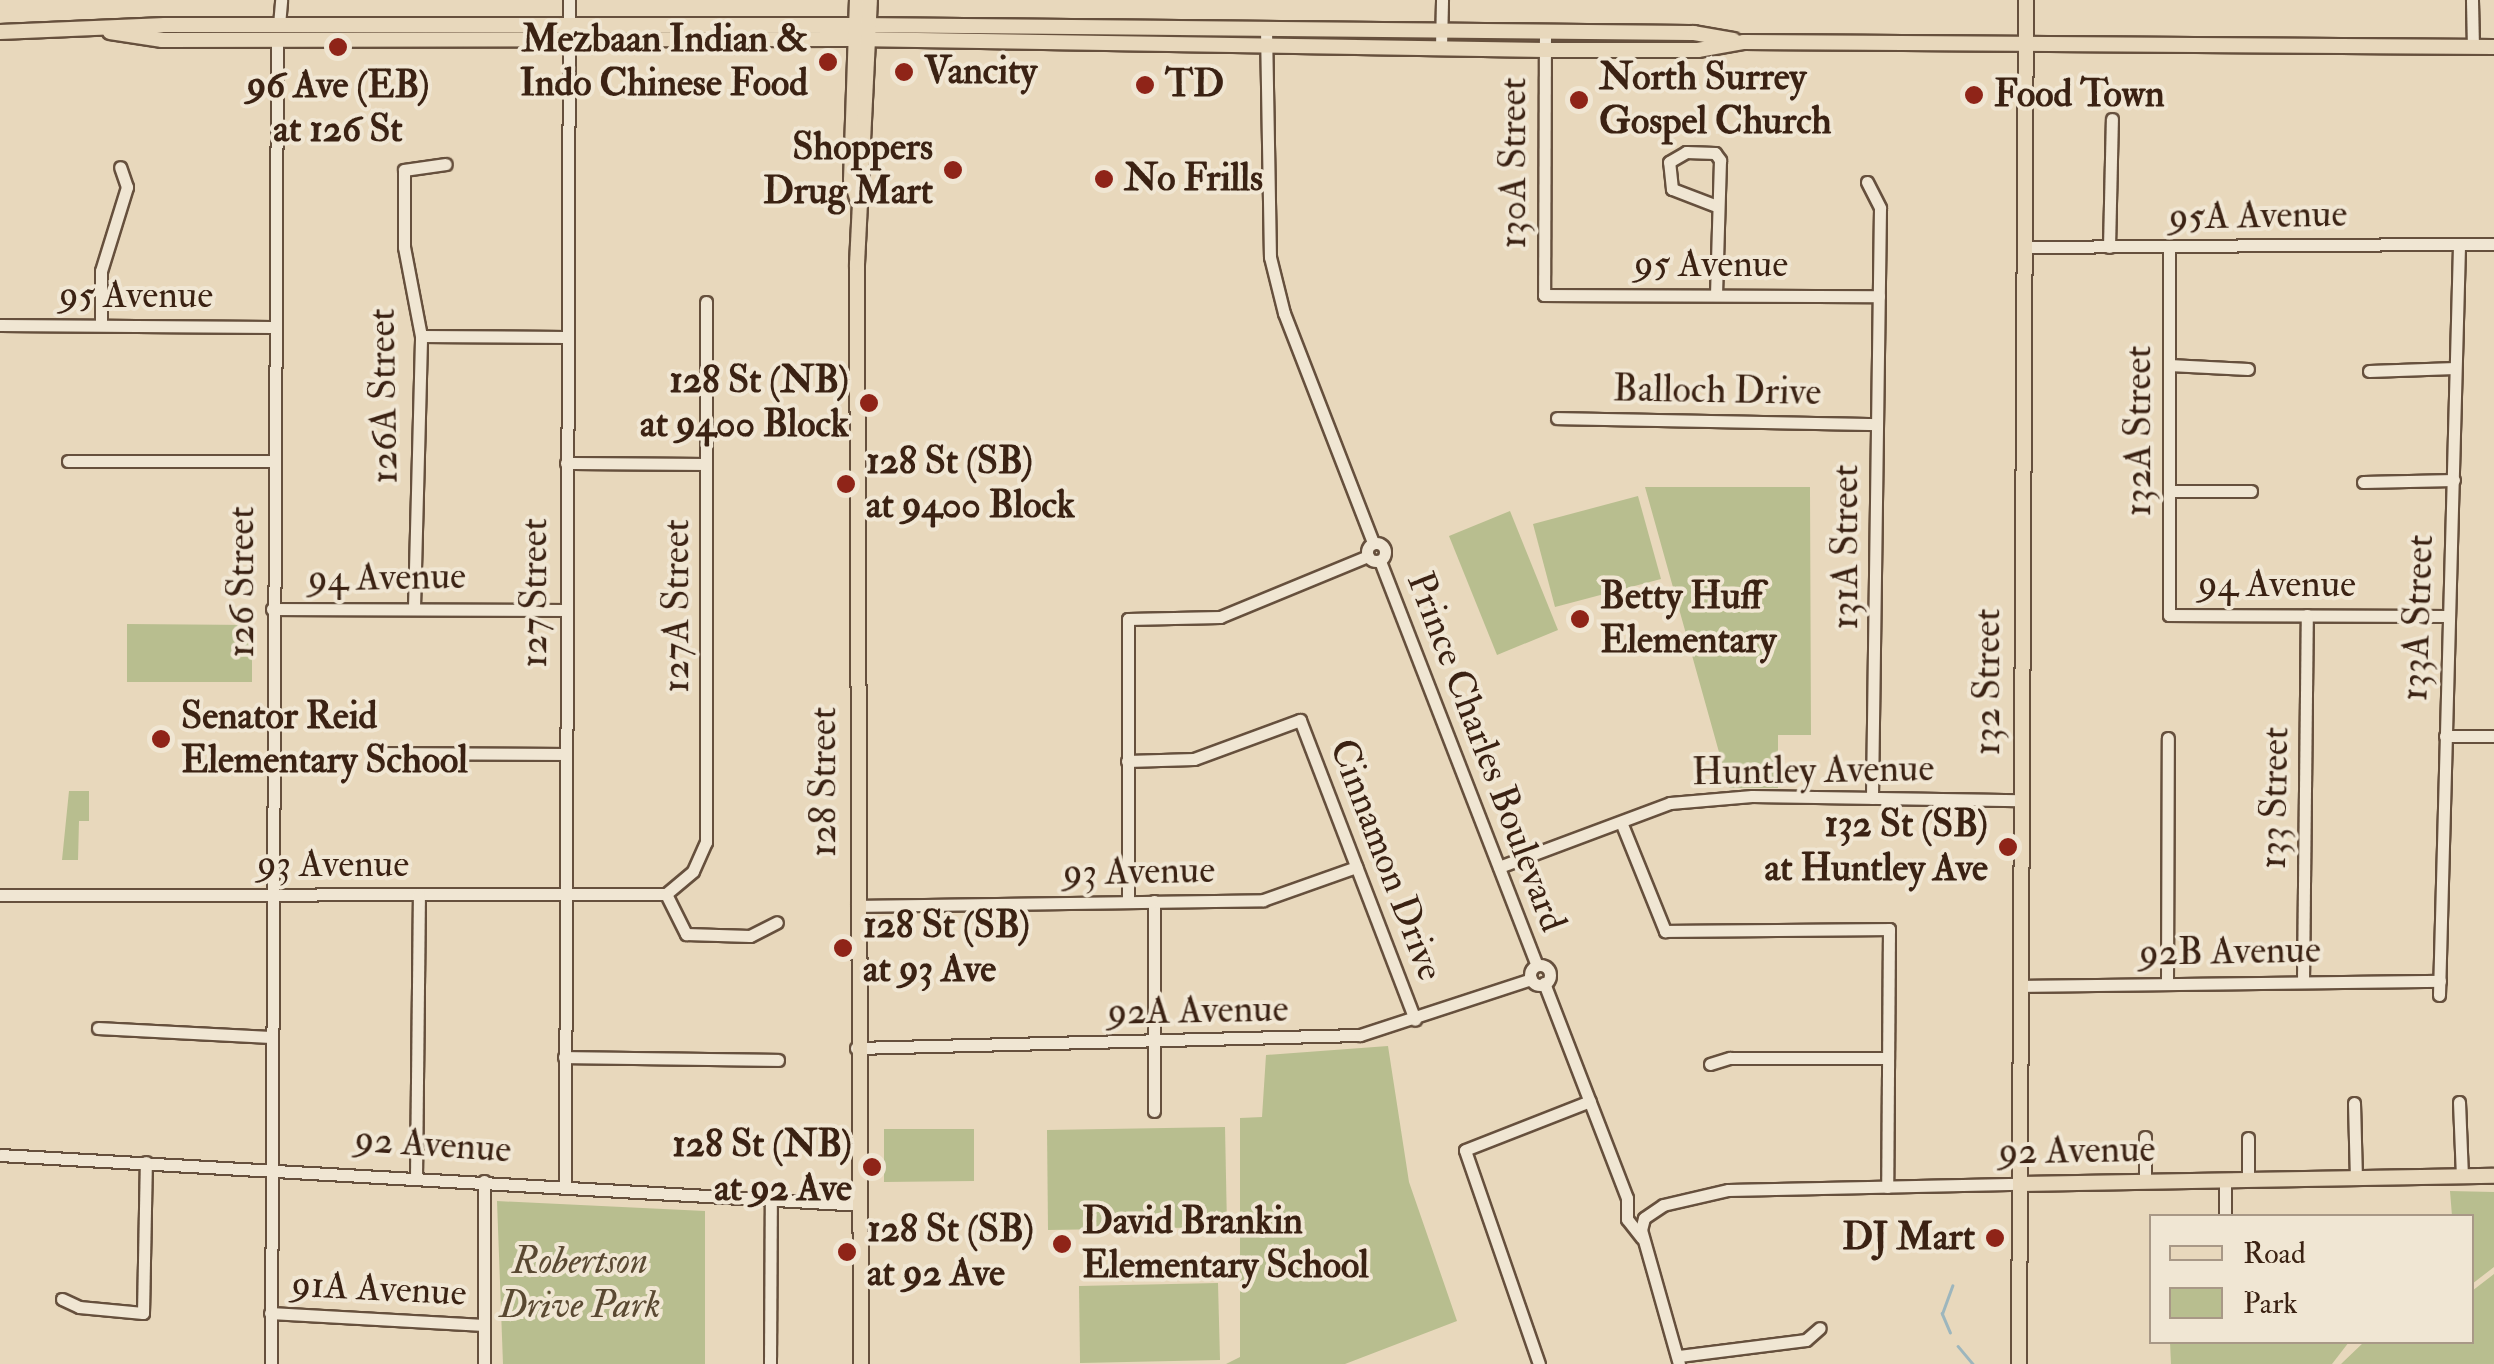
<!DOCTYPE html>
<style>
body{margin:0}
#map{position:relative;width:2494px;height:1364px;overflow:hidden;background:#e8d8bc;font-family:"IM FELL Double Pica",serif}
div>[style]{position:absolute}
.green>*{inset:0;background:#b8be8f}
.stream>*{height:2.5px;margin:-1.25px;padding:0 1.25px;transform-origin:1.25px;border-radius:1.25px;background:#9db6bd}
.roads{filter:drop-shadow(2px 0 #66503d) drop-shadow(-2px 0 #66503d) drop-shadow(0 2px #66503d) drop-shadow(0 -2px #66503d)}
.minor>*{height:11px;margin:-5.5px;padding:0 5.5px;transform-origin:5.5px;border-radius:5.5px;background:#f0e6d3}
.minor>.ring{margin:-5.5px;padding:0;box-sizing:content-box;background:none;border:11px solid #f0e6d3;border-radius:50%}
.major>*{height:14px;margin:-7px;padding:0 7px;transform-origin:7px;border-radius:7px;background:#e8d8bc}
.dots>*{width:28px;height:28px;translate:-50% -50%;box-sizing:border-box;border:5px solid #f0e6d3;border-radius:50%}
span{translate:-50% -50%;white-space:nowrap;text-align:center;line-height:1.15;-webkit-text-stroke:8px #f0e6d3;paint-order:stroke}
.poi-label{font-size:38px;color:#3b2213;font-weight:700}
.right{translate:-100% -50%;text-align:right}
.left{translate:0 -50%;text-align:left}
.street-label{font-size:38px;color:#3b2213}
.park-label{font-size:38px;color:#5a4932;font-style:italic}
.legend{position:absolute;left:2149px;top:1214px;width:325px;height:130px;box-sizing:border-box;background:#f0e6d3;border:2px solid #a89886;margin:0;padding:12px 18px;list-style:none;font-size:30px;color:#3b2213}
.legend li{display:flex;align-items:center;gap:20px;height:50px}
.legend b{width:50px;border:2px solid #a89886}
</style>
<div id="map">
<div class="green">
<i style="clip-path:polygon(1645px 487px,1810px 487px,1811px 735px,1778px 735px,1778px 788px,1729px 788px)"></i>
<i style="clip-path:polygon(1638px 496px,1661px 579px,1555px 607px,1533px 524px)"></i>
<i style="clip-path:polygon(1510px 511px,1558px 630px,1497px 655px,1449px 536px)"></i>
<i style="clip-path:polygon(127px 624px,252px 625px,252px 682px,127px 682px)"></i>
<i style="clip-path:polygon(69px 791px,89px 791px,89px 821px,79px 821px,78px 860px,62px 860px)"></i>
<i style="clip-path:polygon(1388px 1046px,1409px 1182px,1457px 1321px,1345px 1364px,1226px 1364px,1240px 1357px,1240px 1118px,1262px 1117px,1266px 1055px)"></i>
<i style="clip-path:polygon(1225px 1127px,1227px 1227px,1048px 1230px,1047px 1130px)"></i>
<i style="clip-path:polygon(884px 1129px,974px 1129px,974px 1181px,884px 1182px)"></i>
<i style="clip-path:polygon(2450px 1191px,2494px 1192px,2494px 1267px,2472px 1284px,2472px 1216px,2452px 1216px)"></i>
<i style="clip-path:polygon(497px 1201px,705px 1211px,705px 1364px,503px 1364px)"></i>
<i style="clip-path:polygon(2494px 1274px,2494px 1364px,2341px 1364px,2364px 1342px,2472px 1342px,2472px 1291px)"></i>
<i style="clip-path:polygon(1218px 1283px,1220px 1360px,1080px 1363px,1079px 1286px)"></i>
<i style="clip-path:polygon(2170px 1342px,2349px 1342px,2332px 1364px,2171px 1364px)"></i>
</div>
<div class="stream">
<i style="left:1950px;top:1333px;width:21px;rotate:-113deg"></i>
<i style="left:1942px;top:1314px;width:30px;rotate:-70deg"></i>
<i style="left:1958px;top:1346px;width:23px;rotate:50deg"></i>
</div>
<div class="roads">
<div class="minor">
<i style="left:2472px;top:0;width:47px;rotate:88.8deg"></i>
<i style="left:279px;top:25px;width:25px;rotate:-85deg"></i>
<i style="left:1266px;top:29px;width:228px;rotate:89deg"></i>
<i style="left:1270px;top:257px;width:58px;rotate:76deg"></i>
<i style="left:1284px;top:313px;width:247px;rotate:68.8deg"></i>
<i style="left:1545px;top:32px;width:263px;rotate:90.2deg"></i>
<i style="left:1544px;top:295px;width:335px;rotate:0.2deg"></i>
<i style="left:1441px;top:48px;width:48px;rotate:-88.8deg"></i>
<i style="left:1867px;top:182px;width:29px;rotate:63deg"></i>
<i style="left:1880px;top:208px;width:590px;rotate:90.78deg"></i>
<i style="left:1714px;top:205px;width:45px;rotate:-159.1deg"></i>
<i style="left:1672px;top:189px;width:27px;rotate:-96deg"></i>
<i style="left:1669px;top:162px;width:20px;rotate:-30deg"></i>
<i style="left:1686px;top:152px;width:29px;rotate:2deg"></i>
<i style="left:1715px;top:153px;width:9px;rotate:54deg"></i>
<i style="left:1720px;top:160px;width:135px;rotate:91.7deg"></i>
<i style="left:2023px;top:247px;width:471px;rotate:-0.4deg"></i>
<i style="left:2109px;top:247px;width:128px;rotate:-88.7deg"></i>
<i style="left:2169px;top:248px;width:367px;rotate:90deg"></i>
<i style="left:2169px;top:615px;width:275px;rotate:0.2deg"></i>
<i style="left:0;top:325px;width:272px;rotate:0.4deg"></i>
<i style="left:101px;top:325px;width:54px;rotate:-90deg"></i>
<i style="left:101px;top:271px;width:88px;rotate:-72.8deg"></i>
<i style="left:127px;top:187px;width:21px;rotate:-109deg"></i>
<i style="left:421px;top:336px;width:144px;rotate:0.4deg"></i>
<i style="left:2169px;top:365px;width:79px;rotate:2.9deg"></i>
<i style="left:2369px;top:371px;width:86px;rotate:-2deg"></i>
<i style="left:1557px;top:418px;width:319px;rotate:1.1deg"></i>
<i style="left:68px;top:461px;width:203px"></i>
<i style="left:566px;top:463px;width:140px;rotate:0.4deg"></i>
<i style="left:2363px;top:482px;width:91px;rotate:-1.3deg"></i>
<i style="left:2169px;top:491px;width:82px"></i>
<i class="ring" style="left:1367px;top:543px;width:7px;height:7px"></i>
<i style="left:1380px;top:561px;width:433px;rotate:68.8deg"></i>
<i style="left:414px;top:607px;width:271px;rotate:-88.5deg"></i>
<i style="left:421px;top:336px;width:91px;rotate:-100.8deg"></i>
<i style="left:404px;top:247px;width:77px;rotate:-90deg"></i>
<i style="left:404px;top:170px;width:42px;rotate:-8.1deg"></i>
<i style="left:272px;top:609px;width:292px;rotate:0.2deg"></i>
<i style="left:2445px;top:736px;width:49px"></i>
<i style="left:373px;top:753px;width:190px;rotate:0.3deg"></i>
<i style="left:1127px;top:761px;width:67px;rotate:-1.7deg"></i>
<i style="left:1194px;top:759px;width:113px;rotate:-20.2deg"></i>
<i style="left:1300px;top:720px;width:321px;rotate:69deg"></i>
<i style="left:1621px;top:822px;width:118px;rotate:68deg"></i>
<i style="left:1665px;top:931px;width:224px;rotate:-0.5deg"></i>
<i style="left:1889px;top:929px;width:258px;rotate:90.4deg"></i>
<i style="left:1499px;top:867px;width:183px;rotate:-20.5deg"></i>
<i style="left:1670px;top:803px;width:82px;rotate:-4.9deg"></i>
<i style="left:1752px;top:796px;width:268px;rotate:0.9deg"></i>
<i style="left:666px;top:894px;width:35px;rotate:-40deg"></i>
<i style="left:693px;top:871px;width:32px;rotate:-66deg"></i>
<i style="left:706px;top:842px;width:540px;rotate:-90deg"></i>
<i style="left:666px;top:894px;width:45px;rotate:63.4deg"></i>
<i style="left:686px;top:934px;width:64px;rotate:1.8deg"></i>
<i style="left:750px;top:936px;width:30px;rotate:-27deg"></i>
<i style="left:0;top:895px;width:666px;rotate:-0.09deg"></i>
<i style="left:1128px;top:901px;width:282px;rotate:-90deg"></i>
<i style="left:1128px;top:619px;width:92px;rotate:-1.2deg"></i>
<i style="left:1220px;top:617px;width:160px;rotate:-22.4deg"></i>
<i style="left:1154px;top:901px;width:210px;rotate:90deg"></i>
<i style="left:857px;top:906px;width:406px;rotate:-0.8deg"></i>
<i style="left:1263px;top:900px;width:99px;rotate:-19.5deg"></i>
<i class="ring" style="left:1530px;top:965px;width:9px;height:9px"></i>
<i style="left:2303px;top:981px;width:366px;rotate:-89.4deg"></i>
<i style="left:1544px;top:983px;width:230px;rotate:68.9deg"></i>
<i style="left:1627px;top:1198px;width:21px;rotate:90deg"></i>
<i style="left:1627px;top:1219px;width:24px;rotate:52deg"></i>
<i style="left:2167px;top:983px;width:245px;rotate:-89.8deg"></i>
<i style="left:2020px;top:986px;width:420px;rotate:-0.7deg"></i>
<i style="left:2439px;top:995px;width:751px;rotate:-88.47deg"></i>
<i style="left:98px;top:1028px;width:172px;rotate:3deg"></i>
<i style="left:856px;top:1048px;width:504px;rotate:-1.48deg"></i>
<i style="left:1360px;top:1035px;width:180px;rotate:-18.1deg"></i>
<i style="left:564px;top:1057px;width:214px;rotate:0.8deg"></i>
<i style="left:1710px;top:1064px;width:21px;rotate:-17deg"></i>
<i style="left:1730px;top:1058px;width:158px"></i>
<i style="left:2459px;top:1102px;width:74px;rotate:87.7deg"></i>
<i style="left:2354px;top:1103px;width:75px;rotate:88.5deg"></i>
<i style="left:0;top:1155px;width:862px;rotate:3.32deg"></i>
<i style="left:416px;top:1177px;width:283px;rotate:-89.4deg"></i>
<i style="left:2248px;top:1180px;width:42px;rotate:-90deg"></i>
<i style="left:484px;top:1181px;width:183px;rotate:90deg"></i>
<i style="left:2225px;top:1181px;width:35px;rotate:90deg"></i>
<i style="left:2145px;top:1182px;width:45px;rotate:-90deg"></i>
<i style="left:565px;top:1187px;width:1187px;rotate:-89.81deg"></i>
<i style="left:62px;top:1299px;width:19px;rotate:25deg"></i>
<i style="left:79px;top:1307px;width:64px;rotate:5.4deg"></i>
<i style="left:143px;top:1313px;width:151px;rotate:-88.9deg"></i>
<i style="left:270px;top:1313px;width:214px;rotate:3.2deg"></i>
<i style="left:1679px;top:1356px;width:128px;rotate:-7.2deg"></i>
<i style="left:1806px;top:1340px;width:18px;rotate:-41deg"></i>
<i style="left:271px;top:1364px;width:1324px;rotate:-89.74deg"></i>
<i style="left:770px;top:1364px;width:164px;rotate:-89.7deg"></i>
<i style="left:1539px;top:1364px;width:226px;rotate:-109.1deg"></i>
<i style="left:1465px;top:1150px;width:134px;rotate:-21.4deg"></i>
<i style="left:1679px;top:1364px;width:139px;rotate:-105.8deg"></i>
<i style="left:1641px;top:1230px;width:12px;rotate:-76deg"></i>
<i style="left:1644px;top:1218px;width:23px;rotate:-34deg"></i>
<i style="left:1663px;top:1205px;width:67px;rotate:-13deg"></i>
<i style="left:1728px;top:1190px;width:293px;rotate:-1.2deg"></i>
</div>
<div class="major">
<i style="left:0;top:32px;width:165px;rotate:-2.4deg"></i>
<i style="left:165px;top:25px;width:691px"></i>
<i style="left:856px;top:25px;width:838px;rotate:0.55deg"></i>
<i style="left:1694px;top:33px;width:40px;rotate:10deg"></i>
<i style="left:110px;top:32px;width:53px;rotate:8.7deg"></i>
<i style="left:162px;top:40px;width:692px;rotate:-0.08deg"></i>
<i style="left:854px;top:39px;width:691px;rotate:0.91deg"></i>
<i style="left:1545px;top:50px;width:153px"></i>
<i style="left:1698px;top:50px;width:47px;rotate:-9.9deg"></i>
<i style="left:1744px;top:42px;width:750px;rotate:0.38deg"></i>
<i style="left:857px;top:198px;width:19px;rotate:-108deg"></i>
<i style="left:851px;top:180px;width:180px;rotate:-88.1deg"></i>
<i style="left:2021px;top:1184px;width:473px;rotate:-1deg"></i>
<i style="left:861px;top:1364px;width:1100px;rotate:-90.21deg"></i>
<i style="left:857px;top:264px;width:264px;rotate:-87.2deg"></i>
<i style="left:2019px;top:1364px;width:1364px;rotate:-89.71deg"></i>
</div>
</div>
<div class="dots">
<i style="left:338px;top:47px;background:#8f2418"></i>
<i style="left:828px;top:62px;background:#8f2418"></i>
<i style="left:904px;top:72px;background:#8f2418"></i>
<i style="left:1145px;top:85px;background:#8f2418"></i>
<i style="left:1974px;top:95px;background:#8f2418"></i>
<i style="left:1579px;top:100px;background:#8f2418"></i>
<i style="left:953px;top:170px;background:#8f2418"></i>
<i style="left:1104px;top:179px;background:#8f2418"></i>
<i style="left:869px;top:403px;background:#8f2418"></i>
<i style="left:846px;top:484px;background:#8f2418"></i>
<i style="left:1580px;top:619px;background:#8f2418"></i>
<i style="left:161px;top:739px;background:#8f2418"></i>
<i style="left:2008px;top:847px;background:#8f2418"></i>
<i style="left:843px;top:948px;background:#8f2418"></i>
<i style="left:872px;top:1167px;background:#8f2418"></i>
<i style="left:1995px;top:1238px;background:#8f2418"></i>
<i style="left:1062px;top:1244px;background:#8f2418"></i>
<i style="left:847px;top:1252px;background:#8f2418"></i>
</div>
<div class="poi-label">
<span class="right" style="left:808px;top:62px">Mezbaan Indian &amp;<br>Indo Chinese Food</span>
<span class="left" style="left:924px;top:72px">Vancity</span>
<span class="left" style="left:1599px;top:100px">North Surrey<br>Gospel Church</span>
<span class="left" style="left:1165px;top:85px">TD</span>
<span style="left:338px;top:108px">96 Ave (EB)<br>at 126 St</span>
<span class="left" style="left:1994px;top:95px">Food Town</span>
<span class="right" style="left:933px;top:170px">Shoppers<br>Drug Mart</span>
<span class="left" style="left:1124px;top:179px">No Frills</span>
<span class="right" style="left:849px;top:403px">128 St (NB)<br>at 9400 Block</span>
<span class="left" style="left:866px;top:484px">128 St (SB)<br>at 9400 Block</span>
<span class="left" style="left:1600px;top:619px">Betty Huff<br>Elementary</span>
<span class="left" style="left:181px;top:739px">Senator Reid<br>Elementary School</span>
<span class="right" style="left:1988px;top:847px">132 St (SB)<br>at Huntley Ave</span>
<span class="left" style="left:863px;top:948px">128 St (SB)<br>at 93 Ave</span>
<span class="right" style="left:852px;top:1167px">128 St (NB)<br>at 92 Ave</span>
<span class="left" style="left:1082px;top:1244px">David Brankin<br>Elementary School</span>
<span class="left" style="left:867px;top:1252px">128 St (SB)<br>at 92 Ave</span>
<span class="right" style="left:1975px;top:1238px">DJ Mart</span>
</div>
<div class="street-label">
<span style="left:1514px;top:163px;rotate:-90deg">130A Street</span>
<span style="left:2258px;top:216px;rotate:-1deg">95A Avenue</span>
<span style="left:1711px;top:265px">95 Avenue</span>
<span style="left:136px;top:296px">95 Avenue</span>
<span style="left:1717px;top:391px;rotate:1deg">Balloch Drive</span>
<span style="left:384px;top:396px;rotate:-91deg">126A Street</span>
<span style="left:2139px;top:431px;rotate:-90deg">132A Street</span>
<span style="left:1846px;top:547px;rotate:-90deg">131A Street</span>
<span style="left:387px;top:578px;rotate:-1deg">94 Avenue</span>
<span style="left:242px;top:582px;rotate:-90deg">126 Street</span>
<span style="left:2277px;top:585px">94 Avenue</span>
<span style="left:535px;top:593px;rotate:-90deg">127 Street</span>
<span style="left:677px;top:606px;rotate:-90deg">127A Street</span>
<span style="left:2418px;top:618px;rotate:-88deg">133A Street</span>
<span style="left:1988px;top:682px;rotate:-90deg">132 Street</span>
<span style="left:1486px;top:752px;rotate:69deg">Prince Charles Boulevard</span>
<span style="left:1813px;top:771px;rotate:-1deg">Huntley Avenue</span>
<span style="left:824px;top:782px;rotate:-90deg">128 Street</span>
<span style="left:2275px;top:798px;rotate:-89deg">133 Street</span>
<span style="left:1386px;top:860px;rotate:69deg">Cinnamon Drive</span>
<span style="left:333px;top:865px">93 Avenue</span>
<span style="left:1139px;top:872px;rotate:-1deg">93 Avenue</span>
<span style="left:2230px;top:952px;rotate:-1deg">92B Avenue</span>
<span style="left:1198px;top:1011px;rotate:-1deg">92A Avenue</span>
<span style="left:433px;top:1145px;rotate:4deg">92 Avenue</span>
<span style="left:2077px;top:1151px;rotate:-1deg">92 Avenue</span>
<span style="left:379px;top:1289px;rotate:3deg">91A Avenue</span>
</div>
<div class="park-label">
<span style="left:580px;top:1284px">Robertson<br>Drive Park</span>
</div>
<ul class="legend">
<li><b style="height:12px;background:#e8d8bc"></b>Road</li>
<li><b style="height:28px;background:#b8be8f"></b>Park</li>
</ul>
</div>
